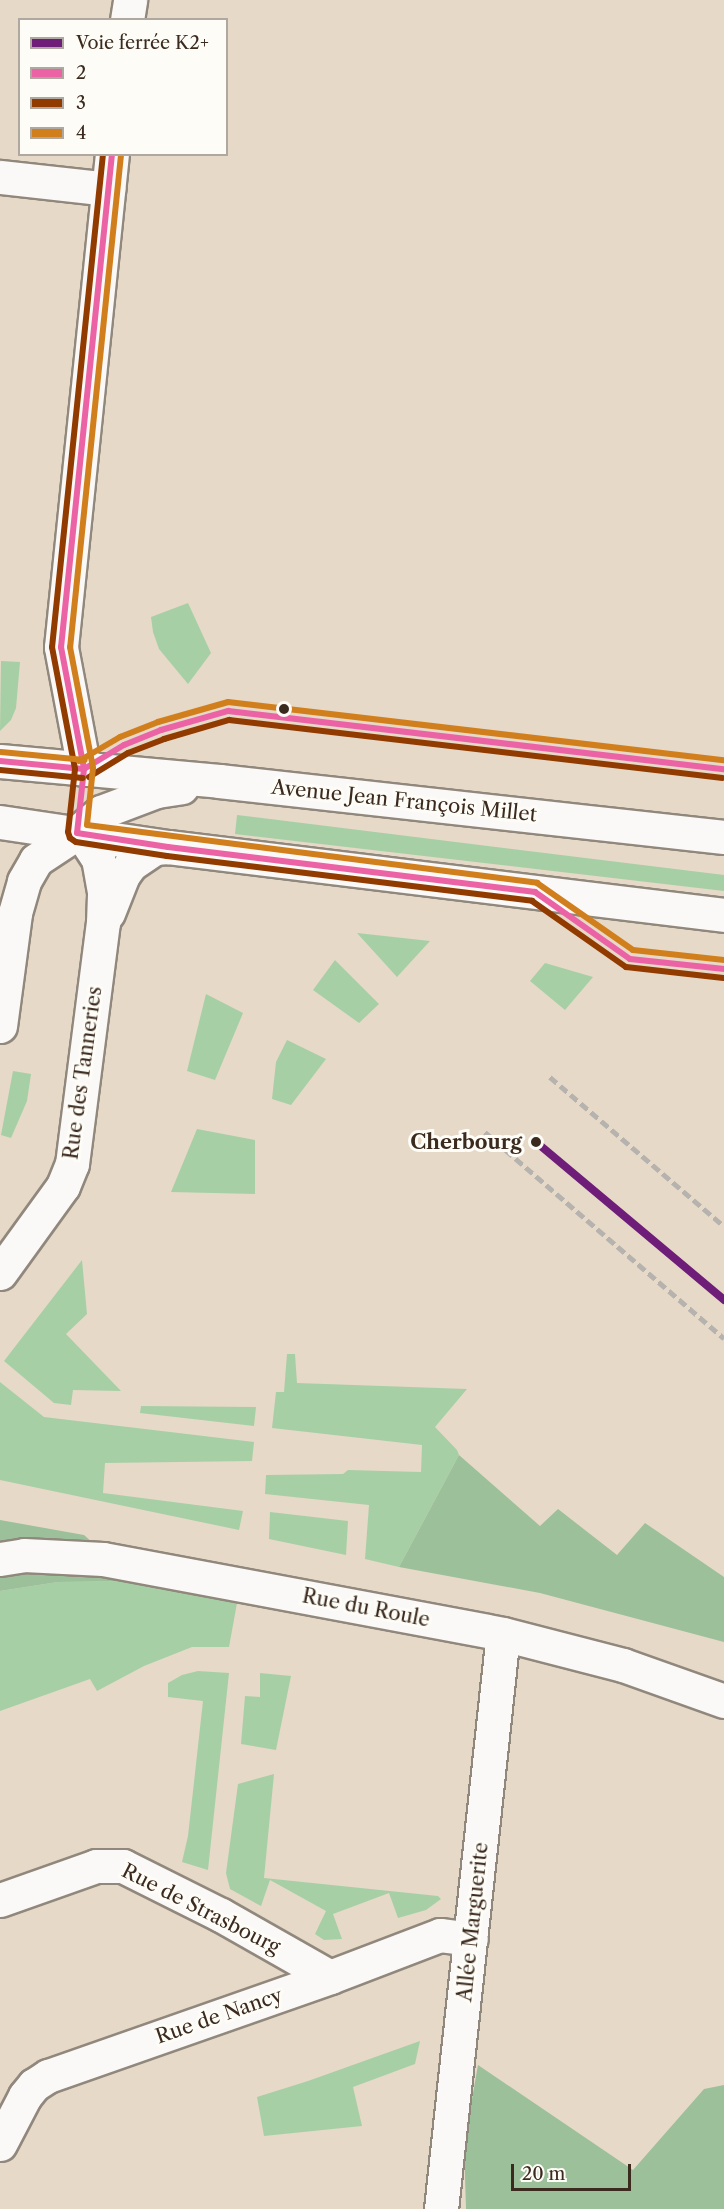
<!DOCTYPE html>
<meta charset="utf-8">
<style>
body{margin:0}
#map{position:relative;width:724px;height:2209px;overflow:hidden;background:#e6d9c7;font-family:"Libre Caslon Text",serif}
div>[style]{position:absolute}
.green>*{inset:0;background:#a7cfa5}
.forest>*{inset:0;background:#9cc09a}
.roads{filter:drop-shadow(2px 0 #91887d) drop-shadow(-2px 0 #91887d) drop-shadow(0 2px #91887d) drop-shadow(0 -2px #91887d)}
.street>*{height:33px;margin:-16.5px;padding:0 16.5px;transform-origin:16.5px;border-radius:16.5px;background:#fbf9f7}
.secondary>*{height:33px;margin:-16.5px;padding:0 16.5px;transform-origin:16.5px;border-radius:16.5px;background:#fbf9f7}
.primary>*{height:33px;margin:-16.5px;padding:0 16.5px;transform-origin:16.5px;border-radius:16.5px;background:#fbf9f7}
.rail>*{height:4.5px;margin-top:-2.25px;transform-origin:0;background:repeating-linear-gradient(90deg,#b6b2ae 0 9px,transparent 0 13.5px)}
.bus-1>*{height:6px;margin:-3px;padding:0 3px;transform-origin:3px;border-radius:3px;background:#eb63a5}
.bus-2>*{height:6px;margin:-3px;padding:0 3px;transform-origin:3px;border-radius:3px;background:#913b01}
.bus-3>*{height:6px;margin:-3px;padding:0 3px;transform-origin:3px;border-radius:3px;background:#d17f1c}
.rail-1>*{height:8px;margin:-4px;padding:0 4px;transform-origin:4px;border-radius:4px;background:#6e1e78}
.dots>*{width:16px;height:16px;translate:-50% -50%;box-sizing:border-box;border:3px solid #fdfcf7;border-radius:50%}
span{translate:-50% -50%;white-space:nowrap;text-align:center;line-height:1.15;-webkit-text-stroke:6px #fdfcf7;paint-order:stroke}
.street-label{font-size:20px;color:#3b2a1e}
.stop-label{font-size:20px;color:#3b2a1e;font-weight:700}
.right{translate:-100% -50%;text-align:right}
.legend{position:absolute;left:18px;top:18px;width:210px;height:138px;box-sizing:border-box;background:#fdfcf7;border:2px solid #afa8a0;margin:0;padding:8px 10px;list-style:none;font-size:18px;color:#3b2a1e}
.legend li{display:flex;align-items:center;gap:12px;height:30px}
.legend b{width:30px;border:2px solid #afa8a0}
.scale{position:absolute;left:511px;top:2164px;width:120px;height:27px;box-sizing:border-box;border:3px solid #3b2a1e;border-top:0;padding-left:8px;font-size:18px;line-height:21px;white-space:nowrap;color:#3b2a1e;-webkit-text-stroke:4px #fdfcf7;paint-order:stroke}
</style>
<div id="map">
<div class="green">
<i style="clip-path:polygon(188px 603px,211px 653px,188px 684px,159px 649px,153px 632px,151px 617px)"></i>
<i style="clip-path:polygon(1px 661px,20px 662px,16px 708px,11px 720px,0 731px)"></i>
<i style="clip-path:polygon(237px 815px,724px 875px,724px 891px,235px 834px)"></i>
<i style="clip-path:polygon(357px 933px,430px 941px,397px 977px)"></i>
<i style="clip-path:polygon(335px 960px,379px 1004px,359px 1023px,313px 990px)"></i>
<i style="clip-path:polygon(545px 963px,593px 977px,565px 1010px,530px 981px)"></i>
<i style="clip-path:polygon(206px 994px,243px 1013px,215px 1080px,187px 1071px)"></i>
<i style="clip-path:polygon(287px 1040px,326px 1059px,291px 1105px,272px 1099px,276px 1062px)"></i>
<i style="clip-path:polygon(13px 1071px,31px 1074px,27px 1101px,11px 1138px,1px 1135px)"></i>
<i style="clip-path:polygon(197px 1129px,255px 1140px,255px 1194px,171px 1192px)"></i>
<i style="clip-path:polygon(82px 1260px,87px 1314px,66px 1334px,121px 1391px,73px 1390px,71px 1405px,54px 1403px,4px 1361px)"></i>
<i style="clip-path:polygon(287px 1354px,295px 1354px,297px 1383px,467px 1389px,435px 1427px,457px 1450px,459px 1455px,399px 1567px,365px 1559px,369px 1505px,265px 1494px,266px 1475px,343px 1474px,348px 1470px,421px 1472px,422px 1445px,272px 1428px,276px 1392px,284px 1392px)"></i>
<i style="clip-path:polygon(0 1382px,44px 1417px,254px 1442px,252px 1461px,105px 1463px,103px 1493px,243px 1511px,239px 1530px,0 1480px)"></i>
<i style="clip-path:polygon(141px 1406px,256px 1407px,254px 1426px,140px 1413px)"></i>
<i style="clip-path:polygon(270px 1512px,348px 1521px,346px 1555px,269px 1539px)"></i>
<i style="clip-path:polygon(136px 1581px,237px 1603px,229px 1647px,192px 1647px,144px 1666px,97px 1691px,90px 1679px,0 1711px,0 1591px,58px 1582px)"></i>
<i style="clip-path:polygon(198px 1671px,229px 1673px,208px 1870px,182px 1862px,188px 1836px,203px 1701px,168px 1697px,168px 1683px,182px 1675px)"></i>
<i style="clip-path:polygon(260px 1673px,291px 1676px,276px 1750px,241px 1744px,245px 1696px,260px 1697px)"></i>
<i style="clip-path:polygon(274px 1774px,264px 1878px,438px 1896px,441px 1899px,426px 1910px,398px 1918px,389px 1893px,333px 1914px,342px 1939px,324px 1940px,315px 1934px,326px 1911px,270px 1880px,261px 1906px,230px 1889px,226px 1873px,238px 1784px)"></i>
<i style="clip-path:polygon(420px 2041px,415px 2064px,353px 2087px,362px 2126px,264px 2136px,257px 2097px,308px 2081px)"></i>
</div>
<div class="forest">
<i style="clip-path:polygon(459px 1455px,540px 1526px,558px 1509px,617px 1555px,645px 1523px,724px 1577px,724px 1642px,540px 1593px,399px 1567px)"></i>
<i style="clip-path:polygon(0 1520px,84px 1535px,136px 1581px,58px 1582px,0 1591px)"></i>
<i style="clip-path:polygon(478px 2065px,633px 2170px,704px 2089px,724px 2085px,724px 2209px,466px 2209px,464px 2144px)"></i>
</div>
<div class="roads">
<div class="street">
<i style="left:0;top:177px;width:109px;rotate:6.3deg"></i>
<i style="left:0;top:1900px;width:102px;rotate:-19.5deg"></i>
<i style="left:96px;top:1866px;width:27px"></i>
<i style="left:123px;top:1866px;width:110px;rotate:26.6deg"></i>
<i style="left:221px;top:1915px;width:125px;rotate:29.6deg"></i>
<i style="left:0;top:2144px;width:54px;rotate:-62.5deg"></i>
<i style="left:25px;top:2096px;width:14px;rotate:-51deg"></i>
<i style="left:34px;top:2085px;width:17px;rotate:-33deg"></i>
<i style="left:48px;top:2076px;width:299px;rotate:-19.3deg"></i>
<i style="left:330px;top:1977px;width:118px;rotate:-20.9deg"></i>
<i style="left:440px;top:1935px;width:31px;rotate:7deg"></i>
</div>
<div class="secondary">
<i style="left:127px;top:20px;width:20px;rotate:-81deg"></i>
<i style="left:84px;top:769px;width:124px;rotate:-100.7deg"></i>
<i style="left:61px;top:647px;width:496px;rotate:-84.1deg"></i>
<i style="left:0;top:1559px;width:24px;rotate:-9deg"></i>
<i style="left:24px;top:1555px;width:79px;rotate:2.9deg"></i>
<i style="left:103px;top:1559px;width:407px;rotate:10.6deg"></i>
<i style="left:503px;top:1634px;width:124px;rotate:14.5deg"></i>
<i style="left:623px;top:1665px;width:107px;rotate:19.6deg"></i>
<i style="left:441px;top:2209px;width:578px;rotate:-83.85deg"></i>
</div>
<div class="primary">
<i style="left:0;top:761px;width:220px;rotate:5.2deg"></i>
<i style="left:219px;top:781px;width:508px;rotate:6.33deg"></i>
<i style="left:0;top:822px;width:170px;rotate:8.5deg"></i>
<i style="left:168px;top:847px;width:560px;rotate:6.97deg"></i>
<i style="left:108px;top:913px;width:41px;rotate:-68.5deg"></i>
<i style="left:123px;top:875px;width:14px;rotate:-54deg"></i>
<i style="left:131px;top:864px;width:29px;rotate:-34deg"></i>
<i style="left:155px;top:848px;width:13px;rotate:-4deg"></i>
<i style="left:0;top:1026px;width:114px;rotate:-82.4deg"></i>
<i style="left:15px;top:913px;width:33px;rotate:-74deg"></i>
<i style="left:24px;top:881px;width:24px;rotate:-60deg"></i>
<i style="left:36px;top:860px;width:49px;rotate:-33.4deg"></i>
<i style="left:77px;top:833px;width:32px;rotate:-41deg"></i>
<i style="left:101px;top:812px;width:60px;rotate:-20.6deg"></i>
<i style="left:157px;top:791px;width:25px;rotate:-9deg"></i>
<i style="left:0;top:1273px;width:107px;rotate:-54.1deg"></i>
<i style="left:63px;top:1186px;width:24px;rotate:-68deg"></i>
<i style="left:72px;top:1164px;width:243px;rotate:-82.7deg"></i>
<i style="left:103px;top:923px;width:31px;rotate:-88deg"></i>
<i style="left:104px;top:892px;width:34px;rotate:-100deg"></i>
<i style="left:98px;top:859px;width:20px;rotate:-123deg"></i>
<i style="left:87px;top:842px;width:13px;rotate:-138deg"></i>
</div>
</div>
<div class="rail">
<i style="left:550px;top:1077px;width:229px;rotate:40.6deg"></i>
<i style="left:485px;top:1132px;width:316px;rotate:40.8deg"></i>
</div>
<div class="bus-1">
<i style="left:112px;top:154px;width:496px;rotate:95.9deg"></i>
<i style="left:61px;top:647px;width:124px;rotate:79.3deg"></i>
<i style="left:84px;top:769px;width:64px;rotate:96.2deg"></i>
<i style="left:77px;top:833px;width:92px;rotate:8.7deg"></i>
<i style="left:168px;top:847px;width:370px;rotate:7deg"></i>
<i style="left:535px;top:892px;width:116px;rotate:35.2deg"></i>
<i style="left:630px;top:959px;width:95px;rotate:6.1deg"></i>
<i style="left:0;top:761px;width:84px;rotate:5.4deg"></i>
<i style="left:84px;top:769px;width:47px;rotate:-31deg"></i>
<i style="left:124px;top:745px;width:40px;rotate:-22deg"></i>
<i style="left:161px;top:730px;width:70px;rotate:-15.8deg"></i>
<i style="left:228px;top:711px;width:499px;rotate:6.7deg"></i>
</div>
<div class="bus-2">
<i style="left:103px;top:154px;width:496px;rotate:95.9deg"></i>
<i style="left:52px;top:647px;width:124px;rotate:79.3deg"></i>
<i style="left:75px;top:769px;width:63px;rotate:96.3deg"></i>
<i style="left:68px;top:832px;width:6px;rotate:72deg"></i>
<i style="left:70px;top:838px;width:7px;rotate:34deg"></i>
<i style="left:76px;top:842px;width:92px;rotate:8.7deg"></i>
<i style="left:167px;top:856px;width:368px;rotate:7deg"></i>
<i style="left:532px;top:901px;width:115px;rotate:35.1deg"></i>
<i style="left:626px;top:967px;width:98px;rotate:6.5deg"></i>
<i style="left:0;top:770px;width:83px;rotate:5.5deg"></i>
<i style="left:89px;top:777px;width:46px;rotate:-31.6deg"></i>
<i style="left:128px;top:753px;width:39px;rotate:-21deg"></i>
<i style="left:164px;top:739px;width:68px;rotate:-16.3deg"></i>
<i style="left:229px;top:720px;width:497px;rotate:6.7deg"></i>
</div>
<div class="bus-3">
<i style="left:121px;top:155px;width:495px;rotate:95.9deg"></i>
<i style="left:70px;top:647px;width:123px;rotate:79.2deg"></i>
<i style="left:93px;top:768px;width:57px;rotate:96deg"></i>
<i style="left:87px;top:825px;width:454px;rotate:7.3deg"></i>
<i style="left:537px;top:883px;width:117px;rotate:34.9deg"></i>
<i style="left:633px;top:950px;width:92px;rotate:6.3deg"></i>
<i style="left:1px;top:752px;width:84px;rotate:5.4deg"></i>
<i style="left:79px;top:761px;width:48px;rotate:-30.3deg"></i>
<i style="left:120px;top:737px;width:41px;rotate:-21.5deg"></i>
<i style="left:158px;top:722px;width:73px;rotate:-15.9deg"></i>
<i style="left:228px;top:702px;width:499px;rotate:6.7deg"></i>
</div>
<div class="rail-1">
<i style="left:536px;top:1142px;width:246px;rotate:40deg"></i>
</div>
<div class="dots">
<i style="left:284px;top:709px;background:#3b2a1e"></i>
<i style="left:536px;top:1142px;background:#3b2a1e"></i>
</div>
<div class="street-label">
<span style="left:404px;top:801px;rotate:6deg">Avenue Jean François Millet</span>
<span style="left:83px;top:1073px;rotate:-82deg">Rue des Tanneries</span>
<span style="left:366px;top:1608px;rotate:11deg">Rue du Roule</span>
<span style="left:201px;top:1909px;rotate:27deg">Rue de Strasbourg</span>
<span style="left:473px;top:1922px;rotate:-84deg">Allée Marguerite</span>
<span style="left:219px;top:2016px;rotate:-19deg">Rue de Nancy</span>
</div>
<div class="stop-label">
<span class="right" style="left:522px;top:1142px">Cherbourg</span>
</div>
<ul class="legend">
<li><b style="height:8px;background:#6e1e78"></b>Voie ferrée K2+</li>
<li><b style="height:8px;background:#eb63a5"></b>2</li>
<li><b style="height:8px;background:#913b01"></b>3</li>
<li><b style="height:8px;background:#d17f1c"></b>4</li>
</ul>
<div class="scale">20 m</div>
</div>
